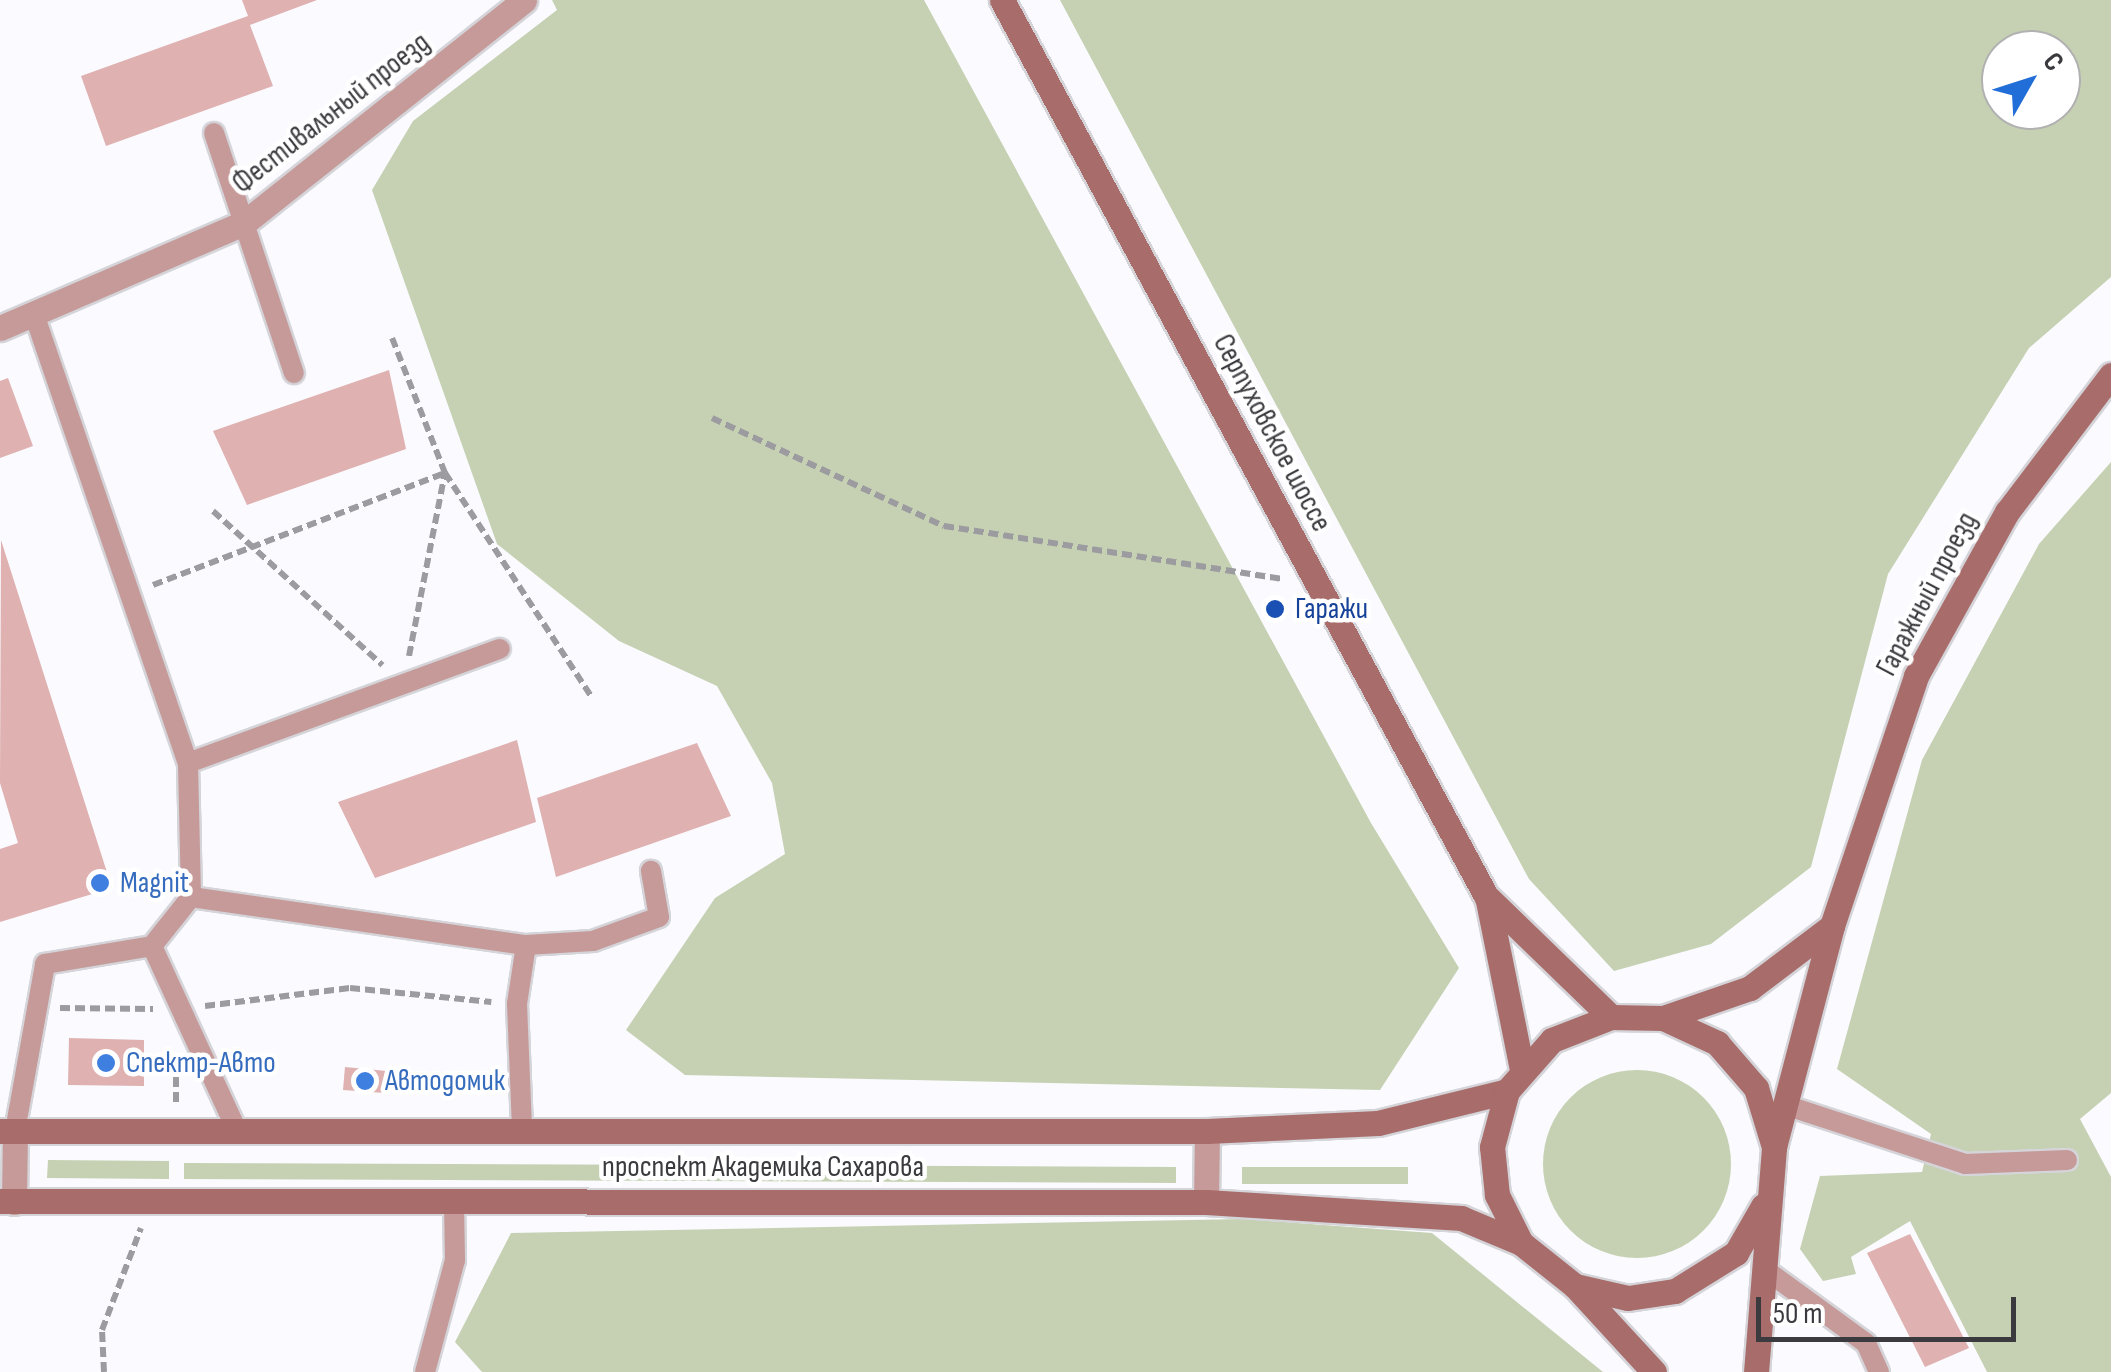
<!DOCTYPE html>
<meta charset="utf-8">
<style>
body{margin:0}
#map{position:relative;width:2111px;height:1372px;overflow:hidden;background:#fafaff;font-family:"Sofia Sans Condensed",sans-serif}
div>[style]{position:absolute}
.green>*{inset:0;background:#c5d1b2}
.round{border-radius:50%}
.building>*{inset:0;background:#dfb1b0}
.path>*{height:6px;margin-top:-3px;transform-origin:0;background:repeating-linear-gradient(90deg,#9b9ba0 0 10px,transparent 0 15px)}
.roads{filter:drop-shadow(2px 0 #d4d4d9) drop-shadow(-2px 0 #d4d4d9) drop-shadow(0 2px #d4d4d9) drop-shadow(0 -2px #d4d4d9)}
.lane>*{height:20px;margin:-10px;padding:0 10px;transform-origin:10px;border-radius:10px;background:#c59a99}
.street>*{height:25px;margin:-12.5px;padding:0 12.5px;transform-origin:12.5px;border-radius:12.5px;background:#c59a99}
.secondary>*{height:25px;margin:-12.5px;padding:0 12.5px;transform-origin:12.5px;border-radius:12.5px;background:#a86c6a}
.dots>*{width:28px;height:28px;translate:-50% -50%;box-sizing:border-box;border:5px solid #fff;border-radius:50%}
span{translate:-50% -50%;white-space:nowrap;text-align:center;line-height:1.15;-webkit-text-stroke:9px #fff;paint-order:stroke}
.street-label{font-size:30px;color:#3b3b3f}
.transit-label{font-size:30px;color:#164399}
.left{translate:0 -50%;text-align:left}
.shop-label{font-size:30px;color:#366cbe}
.north{position:absolute;left:1981px;top:30px;width:100px;height:100px;box-sizing:border-box;background:#fff;border:2px solid #b1b1b2;border-radius:50%;rotate:51deg;font-size:28px;font-weight:700;line-height:40px;text-align:center;color:#3b3b3f}
.north::after{content:'';display:block;margin:auto;width:35px;height:45px;background:#226ed9;clip-path:polygon(50% 0,100% 100%,50% 72%,0 100%)}
.scale{position:absolute;left:1756px;top:1297px;width:260px;height:45px;box-sizing:border-box;border:5px solid #3b3b3f;border-top:0;padding-left:12px;font-size:30px;line-height:35px;white-space:nowrap;color:#3b3b3f;-webkit-text-stroke:8px #fff;paint-order:stroke}
</style>
<div id="map">
<div class="green">
<i style="clip-path:polygon(552px 0,924px 0,1371px 823px,1459px 968px,1380px 1090px,685px 1075px,626px 1030px,715px 898px,785px 854px,772px 783px,717px 686px,619px 641px,497px 544px,372px 190px,413px 121px,557px 10px)"></i>
<i style="clip-path:polygon(evenodd,1060px 0,2111px 0,2111px 277px,2029px 348px,1888px 574px,1811px 867px,1711px 944px,1614px 971px,1529px 879px,1060px 0,2001px 50px,2061px 50px,2061px 110px,2001px 110px,2001px 50px)"></i>
<i style="clip-path:polygon(2111px 462px,2111px 1093px,2080px 1119px,2111px 1177px,2111px 1372px,1987px 1372px,1910px 1221px,1851px 1257px,1856px 1274px,1823px 1281px,1800px 1249px,1820px 1176px,1922px 1172px,1931px 1134px,1837px 1069px,1922px 760px,2039px 544px)"></i>
<i class="round" style="left:1543px;top:1070px;width:188px;height:188px"></i>
<i style="clip-path:polygon(48px 1160px,169px 1161px,169px 1179px,47px 1178px)"></i>
<i style="clip-path:polygon(184px 1163px,1176px 1167px,1176px 1183px,184px 1179px)"></i>
<i style="clip-path:polygon(1242px 1167px,1408px 1167px,1408px 1184px,1242px 1184px)"></i>
<i style="clip-path:polygon(1243px 1219px,1432px 1233px,1603px 1372px,482px 1372px,455px 1342px,511px 1233px)"></i>
</div>
<div class="building">
<i style="clip-path:polygon(242px 0,317px 0,250px 25px,273px 86px,106px 146px,81px 76px,248px 16px)"></i>
<i style="clip-path:polygon(389px 370px,406px 449px,247px 505px,213px 431px)"></i>
<i style="clip-path:polygon(8px 378px,33px 446px,0 458px,0 381px)"></i>
<i style="clip-path:polygon(1px 540px,112px 888px,0 922px,0 849px,18px 843px,0 783px)"></i>
<i style="clip-path:polygon(517px 740px,536px 822px,375px 878px,338px 802px)"></i>
<i style="clip-path:polygon(697px 743px,731px 816px,556px 877px,537px 798px)"></i>
<i style="clip-path:polygon(69px 1038px,144px 1040px,144px 1086px,68px 1085px)"></i>
<i style="clip-path:polygon(345px 1067px,387px 1071px,385px 1093px,343px 1090px)"></i>
<i style="clip-path:polygon(1910px 1234px,1969px 1348px,1925px 1367px,1867px 1253px)"></i>
</div>
<div class="path">
<i style="left:712px;top:418px;width:256px;rotate:25deg"></i>
<i style="left:944px;top:526px;width:341px;rotate:8.9deg"></i>
<i style="left:213px;top:511px;width:229px;rotate:42.3deg"></i>
<i style="left:153px;top:585px;width:313px;rotate:-21deg"></i>
<i style="left:445px;top:473px;width:145px;rotate:-111.4deg"></i>
<i style="left:409px;top:656px;width:187px;rotate:-78.9deg"></i>
<i style="left:445px;top:473px;width:267px;rotate:56.8deg"></i>
<i style="left:205px;top:1006px;width:146px;rotate:-7.1deg"></i>
<i style="left:350px;top:988px;width:142px;rotate:5.7deg"></i>
<i style="left:60px;top:1008px;width:93px;rotate:0.6deg"></i>
<i style="left:176px;top:1102px;width:37px;rotate:-90deg"></i>
<i style="left:104px;top:1372px;width:42px;rotate:-92.7deg"></i>
<i style="left:102px;top:1330px;width:109px;rotate:-69.1deg"></i>
</div>
<div class="roads">
<div class="lane">
<i style="left:214px;top:133px;width:253px;rotate:71.6deg"></i>
<i style="left:34px;top:314px;width:475px;rotate:71.1deg"></i>
<i style="left:188px;top:763px;width:134px;rotate:88.7deg"></i>
<i style="left:191px;top:897px;width:338px;rotate:8.2deg"></i>
<i style="left:526px;top:945px;width:60px;rotate:98.7deg"></i>
<i style="left:517px;top:1004px;width:122px;rotate:87.7deg"></i>
<i style="left:188px;top:763px;width:332px;rotate:-20.1deg"></i>
<i style="left:526px;top:945px;width:67px;rotate:-3.4deg"></i>
<i style="left:593px;top:941px;width:70px;rotate:-20deg"></i>
<i style="left:659px;top:917px;width:47px;rotate:-99.9deg"></i>
<i style="left:152px;top:946px;width:63px;rotate:-51.5deg"></i>
<i style="left:1785px;top:1105px;width:189px;rotate:18.1deg"></i>
<i style="left:1965px;top:1164px;width:102px;rotate:-2.2deg"></i>
<i style="left:15px;top:1131px;width:170px;rotate:-79.8deg"></i>
<i style="left:45px;top:964px;width:109px;rotate:-9.5deg"></i>
<i style="left:152px;top:946px;width:204px;rotate:65.3deg"></i>
<i style="left:1763px;top:1268px;width:127px;rotate:36.1deg"></i>
<i style="left:1866px;top:1343px;width:32px;rotate:66deg"></i>
<i style="left:425px;top:1372px;width:116px;rotate:-75deg"></i>
<i style="left:455px;top:1260px;width:60px;rotate:-91deg"></i>
</div>
<div class="street">
<i style="left:0;top:328px;width:266px;rotate:-23.3deg"></i>
<i style="left:244px;top:223px;width:358px;rotate:-38.5deg"></i>
<i style="left:14px;top:1202px;width:71px;rotate:-89.2deg"></i>
<i style="left:1206px;top:1202px;width:71px;rotate:-89.2deg"></i>
</div>
<div class="secondary">
<i style="left:1002px;top:0;width:1018px;rotate:61.62deg"></i>
<i style="left:1486px;top:896px;width:174px;rotate:44.1deg"></i>
<i style="left:1488px;top:901px;width:171px;rotate:78.6deg"></i>
<i style="left:1663px;top:1018px;width:60px;rotate:24.8deg"></i>
<i style="left:1717px;top:1043px;width:60px;rotate:49.1deg"></i>
<i style="left:1756px;top:1088px;width:62px;rotate:73deg"></i>
<i style="left:0;top:1131px;width:1207px"></i>
<i style="left:1207px;top:1131px;width:171px;rotate:-2.7deg"></i>
<i style="left:1378px;top:1123px;width:133px;rotate:-13.9deg"></i>
<i style="left:0;top:1201px;width:1206px;rotate:0.05deg"></i>
<i style="left:1206px;top:1202px;width:256px;rotate:3.6deg"></i>
<i style="left:1461px;top:1218px;width:65px;rotate:22.6deg"></i>
<i style="left:1575px;top:1286px;width:54px;rotate:12.8deg"></i>
<i style="left:1628px;top:1298px;width:48px;rotate:-8.5deg"></i>
<i style="left:1675px;top:1291px;width:72px;rotate:-31.9deg"></i>
<i style="left:1736px;top:1253px;width:54px;rotate:-60.1deg"></i>
<i style="left:1654px;top:1372px;width:117px;rotate:-132.6deg"></i>
<i style="left:1575px;top:1286px;width:69px;rotate:-141.5deg"></i>
<i style="left:1521px;top:1243px;width:54px;rotate:-116.6deg"></i>
<i style="left:1497px;top:1195px;width:48px;rotate:-95.9deg"></i>
<i style="left:1492px;top:1147px;width:58px;rotate:-75deg"></i>
<i style="left:1507px;top:1091px;width:68px;rotate:-48.6deg"></i>
<i style="left:1552px;top:1040px;width:63px;rotate:-21.3deg"></i>
<i style="left:1611px;top:1017px;width:52px;rotate:1.1deg"></i>
<i style="left:1663px;top:1018px;width:92px;rotate:-19deg"></i>
<i style="left:1750px;top:988px;width:103px;rotate:-37.1deg"></i>
<i style="left:1756px;top:1372px;width:226px;rotate:-85.4deg"></i>
<i style="left:1774px;top:1147px;width:228px;rotate:-75.3deg"></i>
<i style="left:1832px;top:926px;width:264px;rotate:-71.4deg"></i>
<i style="left:1916px;top:676px;width:188px;rotate:-61deg"></i>
<i style="left:2007px;top:512px;width:172px;rotate:-52.8deg"></i>
</div>
</div>
<div class="dots">
<i style="left:1275px;top:609px;background:#1a4fb4"></i>
<i style="left:100px;top:883px;background:#3f7fe0"></i>
<i style="left:106px;top:1063px;background:#3f7fe0"></i>
<i style="left:365px;top:1081px;background:#3f7fe0"></i>
</div>
<div class="street-label">
<span style="left:331px;top:113px;rotate:-38deg">Фестивальный проезд</span>
<span style="left:1272px;top:433px;rotate:62deg">Серпуховское шоссе</span>
<span style="left:1927px;top:594px;rotate:-62deg">Гаражный проезд</span>
<span style="left:763px;top:1167px">проспект Академика Сахарова</span>
</div>
<div class="transit-label">
<span class="left" style="left:1295px;top:609px">Гаражи</span>
</div>
<div class="shop-label">
<span class="left" style="left:120px;top:883px">Magnit</span>
<span class="left" style="left:126px;top:1063px">Спектр-Авто</span>
<span class="left" style="left:385px;top:1081px">Автодомик</span>
</div>
<div class="north">С</div>
<div class="scale">50 m</div>
</div>
